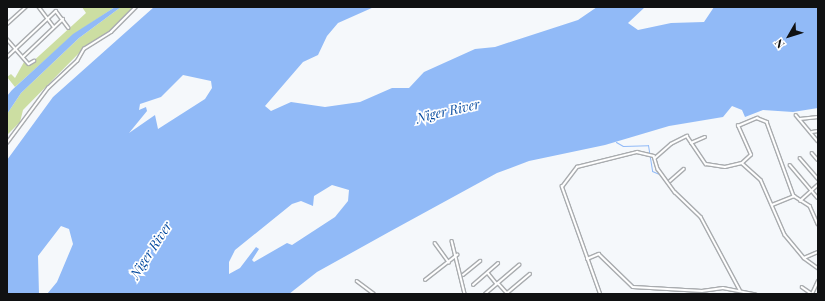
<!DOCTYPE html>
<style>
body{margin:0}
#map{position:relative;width:825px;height:301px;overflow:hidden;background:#f5f8fb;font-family:"Playfair Display",serif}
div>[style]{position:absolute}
.green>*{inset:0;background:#ccdea2}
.water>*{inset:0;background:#91baf7}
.stream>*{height:1px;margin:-0.5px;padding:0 0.5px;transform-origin:0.5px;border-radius:0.5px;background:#91baf7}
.roads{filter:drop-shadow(1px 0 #a9acaf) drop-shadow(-1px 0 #a9acaf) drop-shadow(0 1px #a9acaf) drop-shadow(0 -1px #a9acaf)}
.street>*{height:1.5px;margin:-0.75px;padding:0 0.75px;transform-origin:0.75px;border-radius:0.75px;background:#fff}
span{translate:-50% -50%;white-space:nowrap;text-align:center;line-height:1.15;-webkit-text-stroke:3.5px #fff;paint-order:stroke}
.water-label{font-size:13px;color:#04499f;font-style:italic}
.frame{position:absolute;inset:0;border:8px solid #101112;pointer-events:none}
.north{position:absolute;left:769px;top:16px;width:40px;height:40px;-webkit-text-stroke:3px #fff;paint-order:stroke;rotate:231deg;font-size:11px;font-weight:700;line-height:16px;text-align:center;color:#101112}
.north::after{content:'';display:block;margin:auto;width:14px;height:18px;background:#101112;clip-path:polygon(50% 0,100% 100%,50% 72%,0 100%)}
</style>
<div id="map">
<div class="green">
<i style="clip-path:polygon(82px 7px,115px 7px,73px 35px,15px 87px,7px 77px,11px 74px,15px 78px,24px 62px,29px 65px,86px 13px)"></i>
<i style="clip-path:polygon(121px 7px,134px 7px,111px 30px,85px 47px,23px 110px,20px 122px,7px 135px,7px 114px,21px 93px,79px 38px)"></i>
</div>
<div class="water">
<i style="clip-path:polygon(115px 7px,121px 7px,79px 38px,21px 93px,7px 114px,7px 96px,12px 90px,73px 34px)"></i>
<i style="clip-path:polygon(evenodd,154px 7px,374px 7px,338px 23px,327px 36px,318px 55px,303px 62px,265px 106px,271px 111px,291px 102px,325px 107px,360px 102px,392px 88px,409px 88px,424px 72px,475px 49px,495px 47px,578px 20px,597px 7px,645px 7px,628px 23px,638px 30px,671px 23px,704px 22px,714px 7px,818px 7px,818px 108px,793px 112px,763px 110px,745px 117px,742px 110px,732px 106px,723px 117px,669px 126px,605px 145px,529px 161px,497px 173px,389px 232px,317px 272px,289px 294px,47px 294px,57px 282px,73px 244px,69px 229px,61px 226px,38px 256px,39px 294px,7px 294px,7px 160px,53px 97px,154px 7px,183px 75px,211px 81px,212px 88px,205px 99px,158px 129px,155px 115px,129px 133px,147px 111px,146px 107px,139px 110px,140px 104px,161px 97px,183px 75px,154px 7px,332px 185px,349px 190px,348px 201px,335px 217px,292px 245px,287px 243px,254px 262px,252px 260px,259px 249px,256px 247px,240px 268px,229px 274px,229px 262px,235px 250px,292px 204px,301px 201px,313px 206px,314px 196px,332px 185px)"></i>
</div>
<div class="stream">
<i style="left:616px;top:142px;width:8px;rotate:30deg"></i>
<i style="left:623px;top:146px;width:25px;rotate:-2deg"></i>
<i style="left:648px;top:145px;width:26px;rotate:81deg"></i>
<i style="left:652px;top:171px;width:13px;rotate:23deg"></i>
</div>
<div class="roads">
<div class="street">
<i style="left:39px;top:7px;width:25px;rotate:53deg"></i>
<i style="left:7px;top:24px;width:25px;rotate:-42deg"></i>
<i style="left:7px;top:39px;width:33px;rotate:49deg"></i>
<i style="left:29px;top:64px;width:6px;rotate:-31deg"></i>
<i style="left:7px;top:57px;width:67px;rotate:-43.2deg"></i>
<i style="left:56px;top:11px;width:21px;rotate:53deg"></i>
<i style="left:23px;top:57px;width:55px;rotate:-43.5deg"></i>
<i style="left:796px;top:115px;width:34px;rotate:50deg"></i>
<i style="left:800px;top:119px;width:18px;rotate:-6deg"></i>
<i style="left:812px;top:132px;width:6px;rotate:-9deg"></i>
<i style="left:7px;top:143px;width:69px;rotate:-53.3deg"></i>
<i style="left:48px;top:88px;width:40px;rotate:-43deg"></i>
<i style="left:77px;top:61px;width:14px;rotate:-60deg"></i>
<i style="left:84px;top:49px;width:32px;rotate:-32deg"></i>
<i style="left:111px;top:32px;width:35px;rotate:-45deg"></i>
<i style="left:691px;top:143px;width:15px;rotate:-23deg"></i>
<i style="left:812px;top:153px;width:9px;rotate:49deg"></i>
<i style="left:655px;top:158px;width:21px;rotate:-41deg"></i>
<i style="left:671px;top:144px;width:18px;rotate:-27deg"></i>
<i style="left:687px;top:136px;width:34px;rotate:56deg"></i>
<i style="left:706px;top:164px;width:19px;rotate:9deg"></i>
<i style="left:725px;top:167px;width:17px;rotate:-13deg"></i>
<i style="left:742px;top:163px;width:25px;rotate:42deg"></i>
<i style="left:761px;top:180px;width:60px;rotate:66.4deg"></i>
<i style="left:785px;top:235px;width:30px;rotate:50deg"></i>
<i style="left:804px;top:258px;width:17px;rotate:36deg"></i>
<i style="left:800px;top:158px;width:28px;rotate:49deg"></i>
<i style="left:742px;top:163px;width:12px;rotate:-42deg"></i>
<i style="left:751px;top:155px;width:32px;rotate:-114deg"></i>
<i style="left:738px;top:126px;width:21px;rotate:-23deg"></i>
<i style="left:757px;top:118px;width:11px;rotate:22deg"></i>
<i style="left:767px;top:122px;width:79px;rotate:70deg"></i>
<i style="left:794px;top:196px;width:19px;rotate:32deg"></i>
<i style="left:810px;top:206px;width:20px;rotate:66deg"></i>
<i style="left:790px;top:165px;width:43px;rotate:49.7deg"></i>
<i style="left:670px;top:181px;width:18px;rotate:-41deg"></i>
<i style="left:800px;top:201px;width:24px;rotate:-42deg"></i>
<i style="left:772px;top:205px;width:24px;rotate:-22deg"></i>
<i style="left:452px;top:241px;width:55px;rotate:76.2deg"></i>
<i style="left:435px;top:243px;width:24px;rotate:54deg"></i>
<i style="left:804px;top:258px;width:15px;rotate:-23deg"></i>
<i style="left:587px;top:259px;width:13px;rotate:-23deg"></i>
<i style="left:599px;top:254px;width:47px;rotate:44.1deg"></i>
<i style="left:633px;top:287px;width:69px;rotate:3.3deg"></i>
<i style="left:702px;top:291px;width:21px;rotate:-8deg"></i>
<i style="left:723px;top:288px;width:33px;rotate:11deg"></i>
<i style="left:488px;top:273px;width:14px;rotate:51deg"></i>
<i style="left:463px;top:275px;width:22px;rotate:-39deg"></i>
<i style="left:425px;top:280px;width:41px;rotate:-38deg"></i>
<i style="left:357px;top:281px;width:21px;rotate:37deg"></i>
<i style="left:498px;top:283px;width:13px;rotate:48deg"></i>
<i style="left:473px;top:285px;width:33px;rotate:-41deg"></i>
<i style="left:802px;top:287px;width:12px;rotate:35deg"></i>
<i style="left:812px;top:294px;width:14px;rotate:-65deg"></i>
<i style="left:485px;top:294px;width:45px;rotate:-40.5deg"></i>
<i style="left:506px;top:294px;width:31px;rotate:-40deg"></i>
<i style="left:600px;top:294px;width:114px;rotate:-109.6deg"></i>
<i style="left:562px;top:187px;width:25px;rotate:-53deg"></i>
<i style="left:577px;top:167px;width:62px;rotate:-14deg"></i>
<i style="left:637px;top:152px;width:17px;rotate:13deg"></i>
<i style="left:654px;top:156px;width:14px;rotate:73deg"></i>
<i style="left:658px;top:169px;width:29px;rotate:54deg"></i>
<i style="left:675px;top:192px;width:36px;rotate:44deg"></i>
<i style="left:701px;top:217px;width:83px;rotate:61.9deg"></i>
</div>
</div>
<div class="water-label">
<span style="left:448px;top:111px;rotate:-13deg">Niger River</span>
<span style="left:151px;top:250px;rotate:-57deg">Niger River</span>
</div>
<div class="frame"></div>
<div class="north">N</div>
</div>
